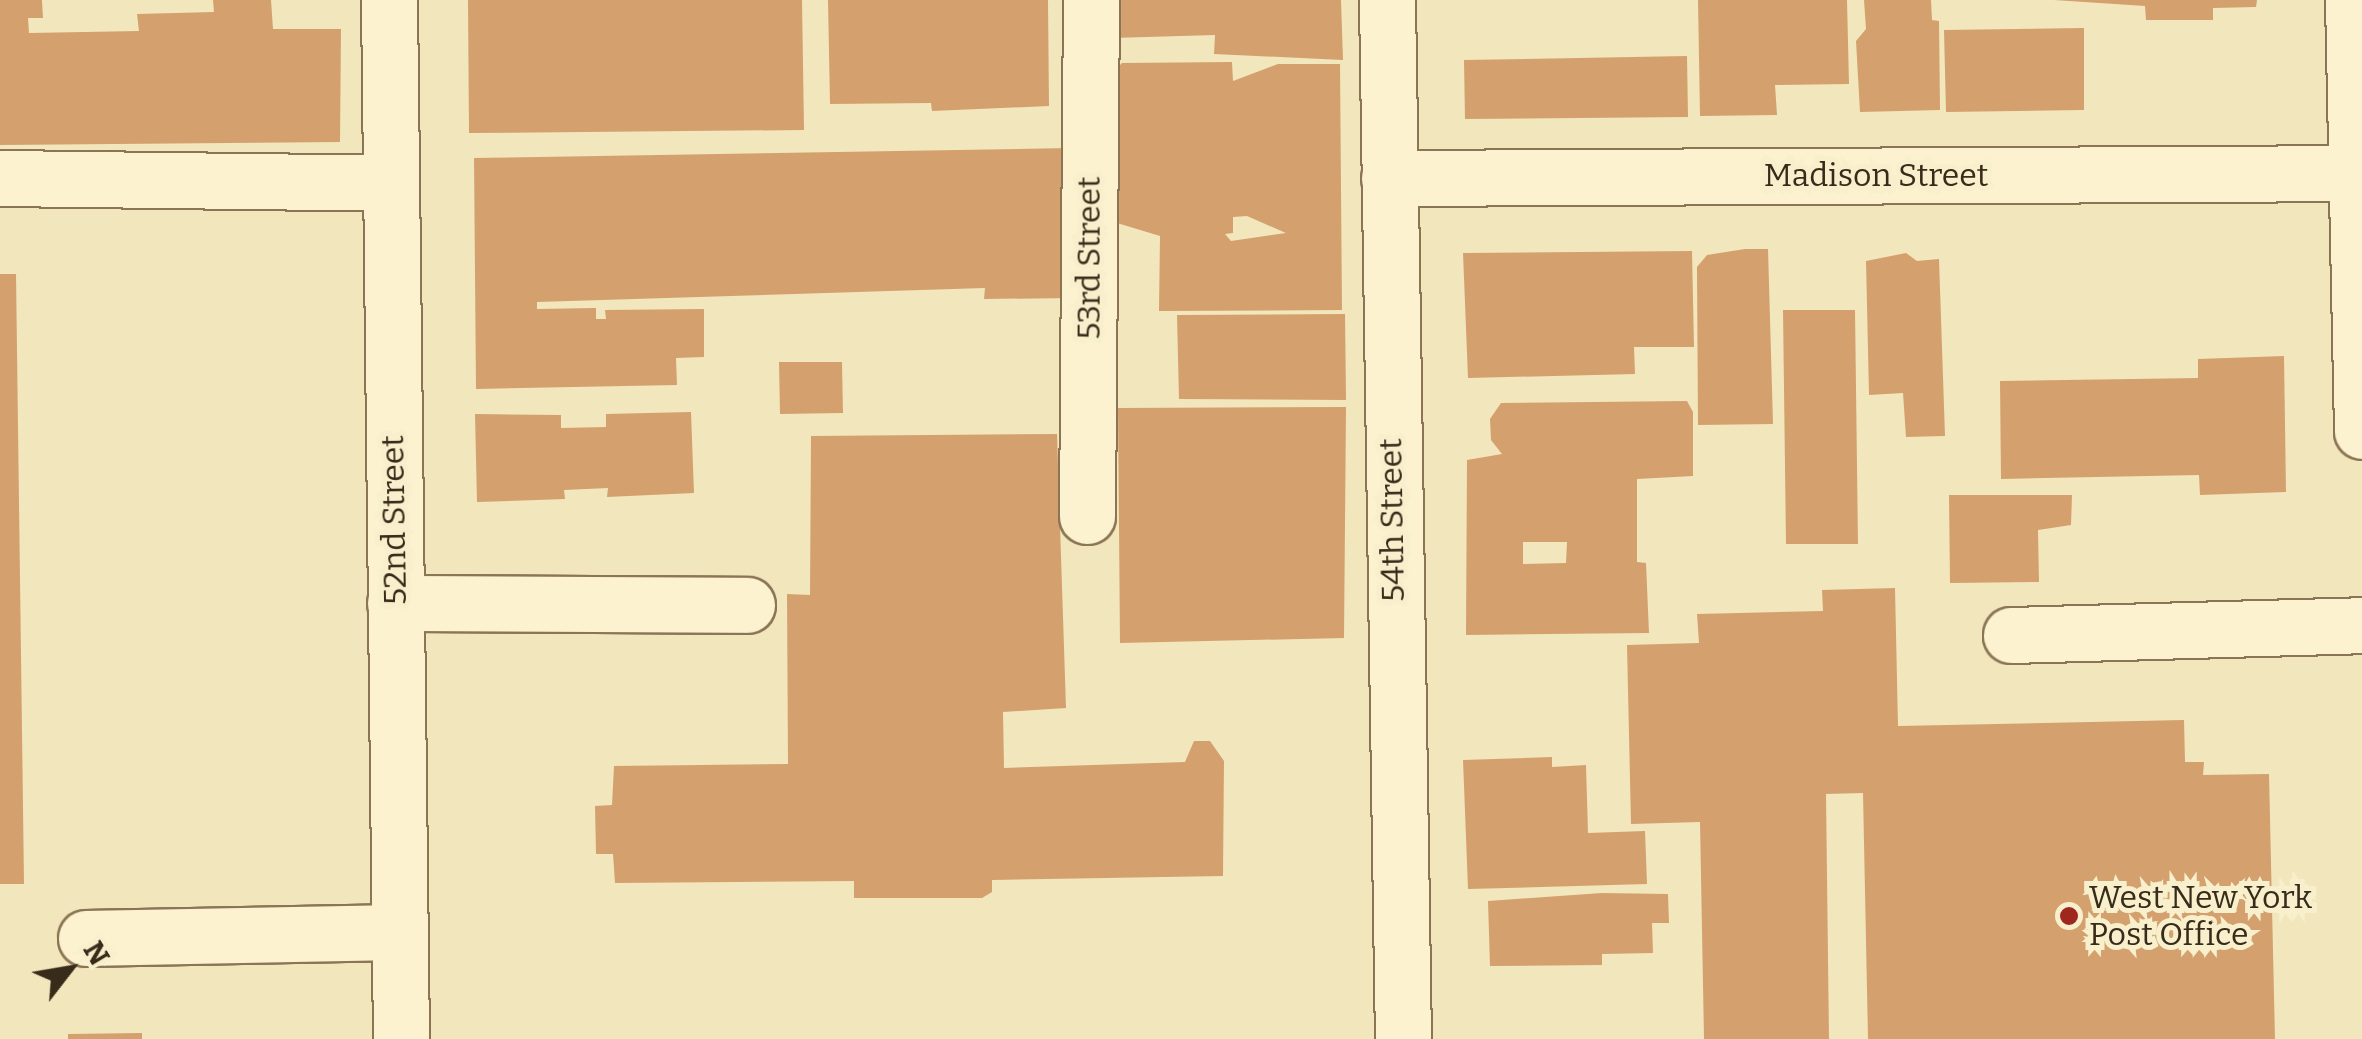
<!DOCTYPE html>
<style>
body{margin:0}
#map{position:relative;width:2362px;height:1039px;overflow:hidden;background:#f2e6bc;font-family:Bitter,serif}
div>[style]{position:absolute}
.building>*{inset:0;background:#d4a06e}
.roads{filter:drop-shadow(2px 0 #8b7554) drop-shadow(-2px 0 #8b7554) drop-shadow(0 2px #8b7554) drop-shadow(0 -2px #8b7554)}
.minor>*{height:55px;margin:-27.5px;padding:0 27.5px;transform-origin:27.5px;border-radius:27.5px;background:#fcf2d0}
.dots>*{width:28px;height:28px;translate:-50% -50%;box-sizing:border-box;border:5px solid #f8efcc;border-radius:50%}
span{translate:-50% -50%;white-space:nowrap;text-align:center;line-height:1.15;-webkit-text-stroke:10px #f8efcc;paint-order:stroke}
.street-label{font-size:32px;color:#382b1a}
.poi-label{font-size:32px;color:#382b1a}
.left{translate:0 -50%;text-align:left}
.north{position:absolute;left:20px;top:919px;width:100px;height:100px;-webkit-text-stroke:8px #f8efcc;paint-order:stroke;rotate:59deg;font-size:28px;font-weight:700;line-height:40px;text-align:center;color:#382b1a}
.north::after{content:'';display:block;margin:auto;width:35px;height:45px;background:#382b1a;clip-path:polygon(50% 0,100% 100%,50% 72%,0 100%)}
</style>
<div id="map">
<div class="building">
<i style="clip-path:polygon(0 0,42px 0,43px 18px,28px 18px,29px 33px,139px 31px,137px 14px,214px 12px,213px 0,271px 0,273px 29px,341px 29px,340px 142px,0 145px)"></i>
<i style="clip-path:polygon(468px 0,802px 0,804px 130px,469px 133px)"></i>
<i style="clip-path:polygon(828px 0,1048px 0,1049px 106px,932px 111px,931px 103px,830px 104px)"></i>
<i style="clip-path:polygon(1111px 0,1341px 0,1343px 60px,1214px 54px,1215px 35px,1112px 38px)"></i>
<i style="clip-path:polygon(1698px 0,1847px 0,1849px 84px,1775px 85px,1777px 115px,1700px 116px)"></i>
<i style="clip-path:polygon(1864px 0,1931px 0,1932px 20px,1939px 21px,1940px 110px,1860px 112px,1856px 41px,1866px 29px)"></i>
<i style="clip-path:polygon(2054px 0,2257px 0,2256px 7px,2213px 8px,2213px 20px,2146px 20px,2145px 6px)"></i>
<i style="clip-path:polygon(2084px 28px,2084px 110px,1946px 112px,1944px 30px)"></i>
<i style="clip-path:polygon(1687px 56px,1688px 117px,1465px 119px,1464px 60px)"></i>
<i style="clip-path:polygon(evenodd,1232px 62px,1233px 81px,1278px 64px,1340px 64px,1342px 310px,1159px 311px,1160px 236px,1117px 223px,1114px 71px,1122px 63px,1232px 62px,1247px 216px,1286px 233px,1231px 241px,1225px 234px,1233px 233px,1233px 217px,1247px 216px)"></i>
<i style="clip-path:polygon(1071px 148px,1073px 298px,984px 299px,985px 288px,537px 302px,537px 309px,596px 308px,596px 319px,606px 319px,605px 310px,704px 309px,704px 357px,676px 358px,677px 385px,476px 389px,474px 158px)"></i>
<i style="clip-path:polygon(1745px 249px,1768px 249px,1773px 424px,1698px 425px,1697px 267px,1707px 255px)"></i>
<i style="clip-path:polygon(1692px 251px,1694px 347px,1634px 347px,1635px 374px,1468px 378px,1463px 253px)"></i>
<i style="clip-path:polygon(1906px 253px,1917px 261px,1939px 259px,1945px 436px,1906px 437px,1903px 393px,1869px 395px,1866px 261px)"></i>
<i style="clip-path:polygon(0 274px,16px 274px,24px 884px,0 884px)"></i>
<i style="clip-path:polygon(1783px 310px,1855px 310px,1858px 544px,1786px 544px)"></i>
<i style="clip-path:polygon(1345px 314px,1346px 400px,1179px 399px,1177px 315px)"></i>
<i style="clip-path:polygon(2284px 356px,2286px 492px,2200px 495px,2199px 475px,2001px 479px,2000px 381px,2198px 378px,2198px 359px)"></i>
<i style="clip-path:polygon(779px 362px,842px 362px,843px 413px,780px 414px)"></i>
<i style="clip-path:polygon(evenodd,1687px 401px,1693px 412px,1693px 476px,1637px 479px,1637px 562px,1646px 563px,1649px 633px,1466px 635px,1467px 460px,1502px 454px,1491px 440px,1490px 419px,1501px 403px,1687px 401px,1523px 542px,1567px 542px,1566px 563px,1523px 564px,1523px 542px)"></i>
<i style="clip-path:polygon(1346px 407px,1344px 638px,1120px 643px,1118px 408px)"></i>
<i style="clip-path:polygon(691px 412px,694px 493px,607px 497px,608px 488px,564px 490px,565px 499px,477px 502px,475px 414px,561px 415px,561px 428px,606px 427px,606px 414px)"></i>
<i style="clip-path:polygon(1057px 434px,1066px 708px,1003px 712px,1004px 768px,1185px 762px,1194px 741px,1210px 741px,1224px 761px,1223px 876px,992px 880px,992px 892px,982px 898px,854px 898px,854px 881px,615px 883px,613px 854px,596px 854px,595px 806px,612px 805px,614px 766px,788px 764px,787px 594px,810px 595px,811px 436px)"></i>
<i style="clip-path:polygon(1949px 495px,2072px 495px,2071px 525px,2038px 530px,2039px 582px,1950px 583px)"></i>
<i style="clip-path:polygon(1895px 588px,1898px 726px,2184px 720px,2185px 762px,2204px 762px,2203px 775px,2269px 774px,2275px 1039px,1868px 1039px,1863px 793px,1826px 794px,1829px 1039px,1704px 1039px,1700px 822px,1631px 824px,1627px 645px,1699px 643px,1697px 614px,1823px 611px,1822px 590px)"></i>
<i style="clip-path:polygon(1552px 757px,1552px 767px,1586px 765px,1588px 833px,1645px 831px,1647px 884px,1468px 889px,1463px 760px)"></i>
<i style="clip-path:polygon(1602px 893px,1668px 894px,1669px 923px,1652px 923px,1653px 953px,1602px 954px,1602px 965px,1490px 966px,1488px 901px)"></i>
<i style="clip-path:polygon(142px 1033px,142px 1039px,68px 1039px,68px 1034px)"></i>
</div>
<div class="roads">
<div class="minor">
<i style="left:389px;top:0;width:1039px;rotate:89.34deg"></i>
<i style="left:1387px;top:0;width:1039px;rotate:89.12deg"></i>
<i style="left:2353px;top:0;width:431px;rotate:88.8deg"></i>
<i style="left:0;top:178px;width:391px;rotate:0.7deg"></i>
<i style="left:1389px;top:178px;width:973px;rotate:-0.29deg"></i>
<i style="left:1087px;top:516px;width:516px;rotate:-89.56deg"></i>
<i style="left:395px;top:603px;width:352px;rotate:0.3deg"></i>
<i style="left:2011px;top:635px;width:351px;rotate:-1.6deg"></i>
<i style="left:86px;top:938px;width:311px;rotate:-1.1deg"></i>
</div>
</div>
<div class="dots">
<i style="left:2069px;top:916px;background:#9f271e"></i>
</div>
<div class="street-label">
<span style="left:1876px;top:175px">Madison Street</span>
<span style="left:1089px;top:258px;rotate:-90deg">53rd Street</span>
<span style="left:394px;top:520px;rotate:-91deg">52nd Street</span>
<span style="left:1392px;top:520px;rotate:-91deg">54th Street</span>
</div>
<div class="poi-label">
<span class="left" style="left:2089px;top:916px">West New York<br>Post Office</span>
</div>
<div class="north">N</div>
</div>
